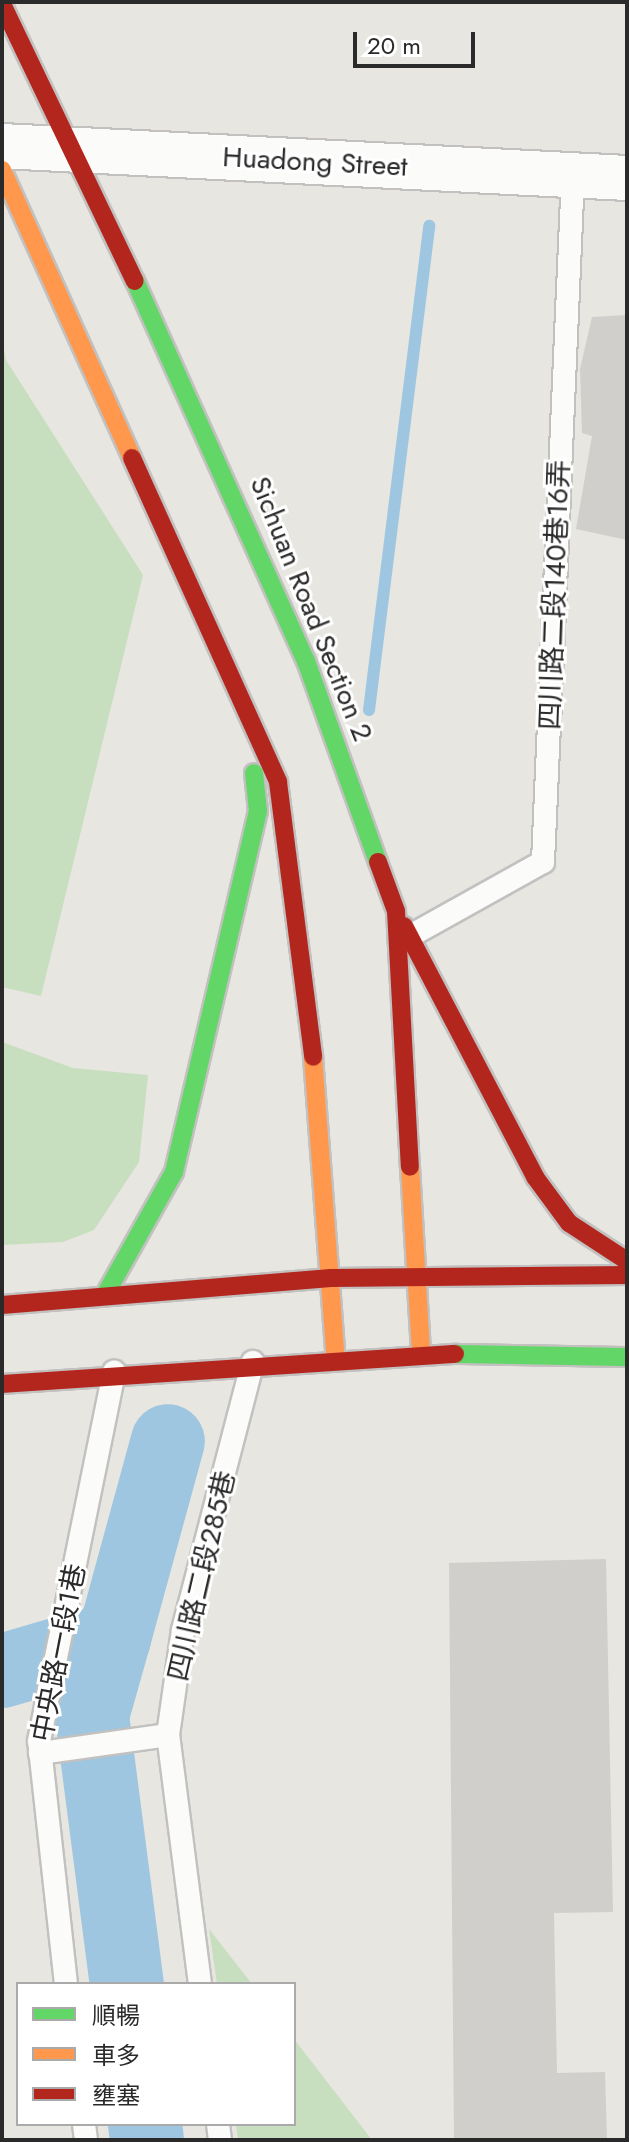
<!DOCTYPE html>
<meta charset="utf-8">
<style>
body{margin:0}
#map{position:relative;width:629px;height:2142px;overflow:hidden;background:#e7e6e1;font-family:Jost,"Noto Sans TC",sans-serif}
div>[style]{position:absolute}
.green>*{inset:0;background:#c7dfbe}
.stream>*{height:12px;margin:-6px;padding:0 6px;transform-origin:6px;border-radius:6px;background:#9ec6e0}
.river>*{height:74px;margin:-37px;padding:0 37px;transform-origin:37px;border-radius:37px;background:#9ec6e0}
.building>*{inset:0;background:#d0cfcc}
.roads{filter:drop-shadow(2px 0 #c2c1c0) drop-shadow(-2px 0 #c2c1c0) drop-shadow(0 2px #c2c1c0) drop-shadow(0 -2px #c2c1c0)}
.lane>*{height:22px;margin:-11px;padding:0 11px;transform-origin:11px;border-radius:11px;background:#fbfbfa}
.street>*{height:44px;margin:-22px;padding:0 22px;transform-origin:22px;border-radius:22px;background:#fbfbfa}
.fast>*{height:18px;margin:-9px;padding:0 9px;transform-origin:9px;border-radius:9px;background:#63d668}
.slow>*{height:18px;margin:-9px;padding:0 9px;transform-origin:9px;border-radius:9px;background:#ff974d}
.jam>*{height:18px;margin:-9px;padding:0 9px;transform-origin:9px;border-radius:9px;background:#b3261e}
span{translate:-50% -50%;white-space:nowrap;text-align:center;line-height:1.15;-webkit-text-stroke:6px #fff;paint-order:stroke}
.street-label{font-size:28px;color:#2a2a2a}
.frame{position:absolute;inset:0;border:4px solid #2a2a2a;pointer-events:none}
.legend{position:absolute;left:16px;top:1982px;width:280px;height:144px;box-sizing:border-box;background:#fff;border:2px solid #aaa;margin:0;padding:10px 14px;list-style:none;font-size:24px;color:#2a2a2a}
.legend li{display:flex;align-items:center;gap:16px;height:40px}
.legend b{width:40px;border:2px solid #aaa}
.scale{position:absolute;left:353px;top:32px;width:122px;height:36px;box-sizing:border-box;border:4px solid #2a2a2a;border-top:0;padding-left:10px;font-size:24px;line-height:28px;white-space:nowrap;color:#2a2a2a;-webkit-text-stroke:6px #fff;paint-order:stroke}
</style>
<div id="map">
<div class="green">
<i style="clip-path:polygon(2px 339px,6px 360px,143px 575px,41px 996px,2px 987px)"></i>
<i style="clip-path:polygon(2px 1042px,73px 1068px,148px 1075px,139px 1162px,94px 1230px,63px 1242px,2px 1245px)"></i>
<i style="clip-path:polygon(209px 1929px,252px 1984px,217px 1984px)"></i>
<i style="clip-path:polygon(294px 2039px,372px 2140px,238px 2140px,236px 2124px,294px 2124px)"></i>
</div>
<div class="stream">
<i style="left:369px;top:710px;width:488px;rotate:-82.9deg"></i>
</div>
<div class="river">
<i style="left:114px;top:1638px;width:81px;rotate:105.8deg"></i>
<i style="left:92px;top:1716px;width:270px;rotate:82.6deg"></i>
<i style="left:2px;top:1671px;width:117px;rotate:-16.4deg"></i>
<i style="left:114px;top:1638px;width:204px;rotate:-74.7deg"></i>
<i style="left:145px;top:2124px;width:16px;rotate:83deg"></i>
</div>
<div class="building">
<i style="clip-path:polygon(627px 315px,627px 540px,576px 529px,592px 436px,582px 433px,580px 369px,592px 317px)"></i>
<i style="clip-path:polygon(606px 1559px,613px 1912px,554px 1913px,557px 2073px,605px 2072px,607px 2140px,454px 2140px,449px 1563px)"></i>
</div>
<div class="roads">
<div class="lane">
<i style="left:410px;top:936px;width:152px;rotate:-29.1deg"></i>
<i style="left:543px;top:862px;width:687px;rotate:-87.5deg"></i>
<i style="left:40px;top:1753px;width:129px;rotate:-8deg"></i>
<i style="left:66px;top:1984px;width:244px;rotate:-96.3deg"></i>
<i style="left:39px;top:1741px;width:377px;rotate:-78.5deg"></i>
<i style="left:200px;top:1984px;width:251px;rotate:-97.3deg"></i>
<i style="left:168px;top:1735px;width:106px;rotate:-81.9deg"></i>
<i style="left:183px;top:1630px;width:277px;rotate:-75.4deg"></i>
<i style="left:84px;top:2124px;width:16px;rotate:83deg"></i>
<i style="left:218px;top:2124px;width:16px;rotate:83deg"></i>
</div>
<div class="street">
<i style="left:2px;top:146px;width:626px;rotate:2.93deg"></i>
</div>
<div class="fast">
<i style="left:135px;top:281px;width:417px;rotate:65.8deg"></i>
<i style="left:306px;top:661px;width:214px;rotate:70.3deg"></i>
<i style="left:105px;top:1295px;width:141px;rotate:-60.7deg"></i>
<i style="left:174px;top:1172px;width:371px;rotate:-76.9deg"></i>
<i style="left:258px;top:811px;width:38px;rotate:-96deg"></i>
<i style="left:455px;top:1354px;width:172px;rotate:1deg"></i>
</div>
<div class="slow">
<i style="left:2px;top:170px;width:316px;rotate:65.7deg"></i>
<i style="left:313px;top:1057px;width:304px;rotate:85.7deg"></i>
<i style="left:410px;top:1167px;width:186px;rotate:86.6deg"></i>
</div>
<div class="jam">
<i style="left:2px;top:4px;width:307px;rotate:64.4deg"></i>
<i style="left:132px;top:458px;width:355px;rotate:65.7deg"></i>
<i style="left:278px;top:782px;width:277px;rotate:82.7deg"></i>
<i style="left:378px;top:862px;width:52px;rotate:69.8deg"></i>
<i style="left:396px;top:911px;width:256px;rotate:86.9deg"></i>
<i style="left:404px;top:926px;width:283px;rotate:62.4deg"></i>
<i style="left:535px;top:1177px;width:57px;rotate:53.5deg"></i>
<i style="left:569px;top:1223px;width:69px;rotate:33.2deg"></i>
<i style="left:2px;top:1305px;width:330px;rotate:-4.7deg"></i>
<i style="left:331px;top:1278px;width:296px;rotate:-0.6deg"></i>
<i style="left:2px;top:1384px;width:454px;rotate:-3.8deg"></i>
</div>
</div>
<div class="street-label">
<span style="left:315px;top:162px;rotate:3deg">Huadong Street</span>
<span style="left:555px;top:595px;rotate:-88deg">四川路二段140巷16弄</span>
<span style="left:311px;top:609px;rotate:68deg">Sichuan Road Section 2</span>
<span style="left:202px;top:1576px;rotate:-77deg">四川路二段285巷</span>
<span style="left:59px;top:1653px;rotate:-79deg">中央路一段1巷</span>
</div>
<div class="frame"></div>
<ul class="legend">
<li><b style="height:10px;background:#63d668"></b>順暢</li>
<li><b style="height:10px;background:#ff974d"></b>車多</li>
<li><b style="height:10px;background:#b3261e"></b>壅塞</li>
</ul>
<div class="scale">20 m</div>
</div>
